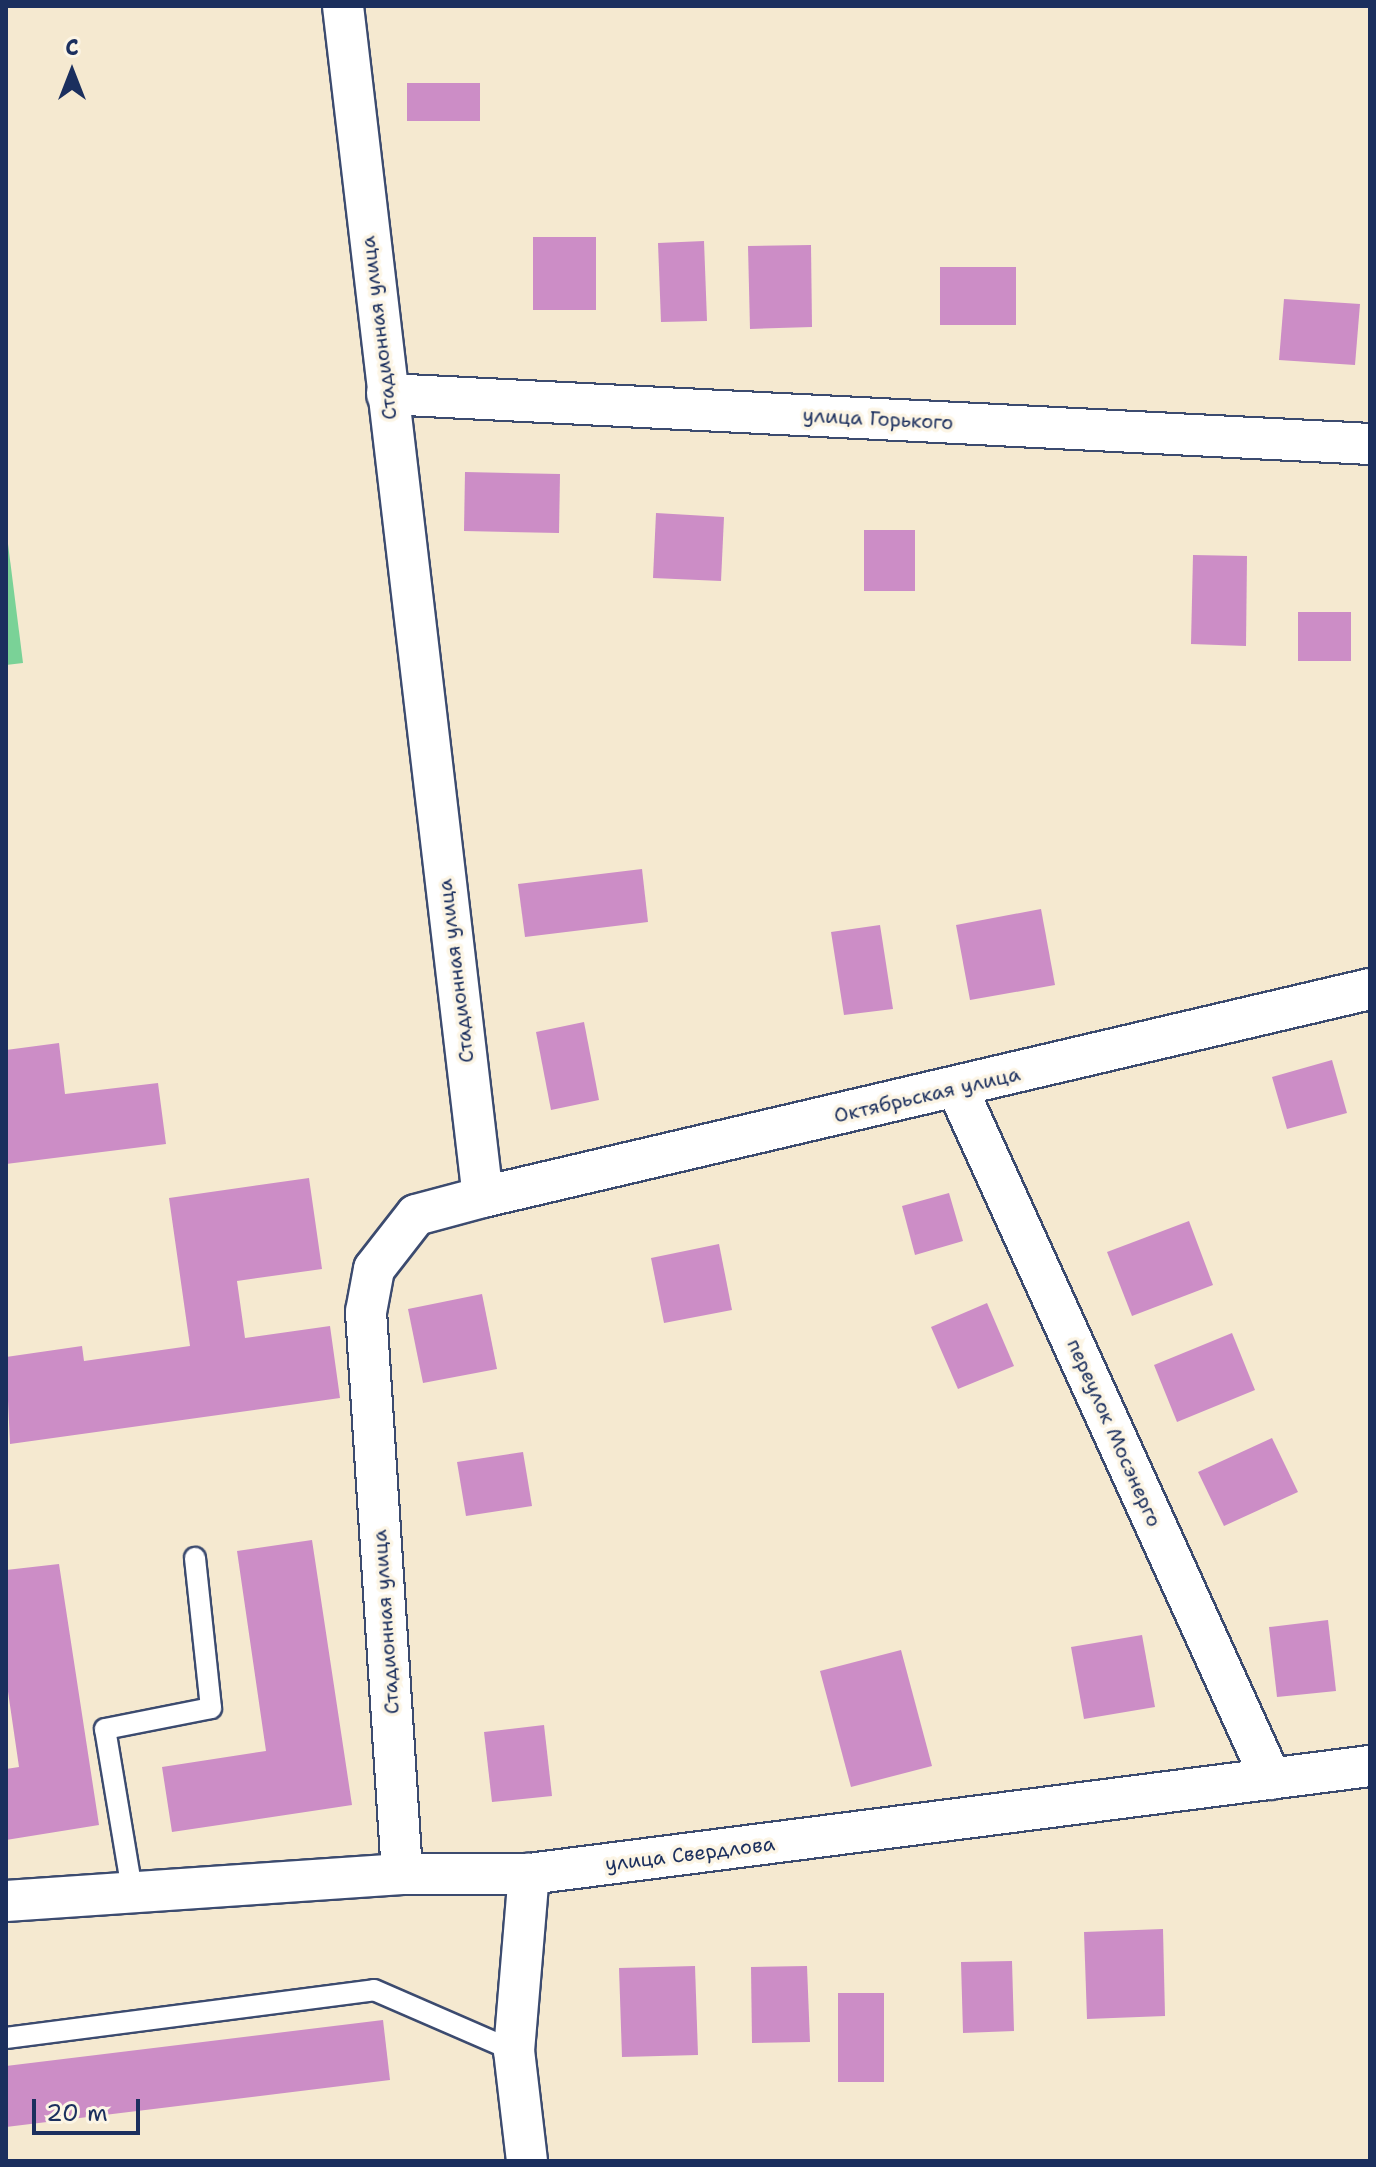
<!DOCTYPE html>
<meta charset="utf-8">
<style>
body{margin:0}
#map{position:relative;width:1376px;height:2167px;overflow:hidden;background:#f5e9d0;font-family:"Shantell Sans",sans-serif}
div>[style]{position:absolute}
.green>*{inset:0;background:#7ad297}
.building>*{inset:0;background:#cc8dc6}
.roads{filter:drop-shadow(2px 0 #3c4b6f) drop-shadow(-2px 0 #3c4b6f) drop-shadow(0 2px #3c4b6f) drop-shadow(0 -2px #3c4b6f)}
.lane>*{height:20px;margin:-10px;padding:0 10px;transform-origin:10px;border-radius:10px;background:#fff}
.street>*{height:40px;margin:-20px;padding:0 20px;transform-origin:20px;border-radius:20px;background:#fff}
span{translate:-50% -50%;white-space:nowrap;text-align:center;line-height:1.15;-webkit-text-stroke:7px #fcf5e5;paint-order:stroke}
.street-label{font-size:20px;color:#1b2f5e}
.frame{position:absolute;inset:0;border:8px solid #1b2f5e;pointer-events:none}
.north{position:absolute;left:32px;top:32px;width:80px;height:80px;-webkit-text-stroke:6px #fcf5e5;paint-order:stroke;rotate:0deg;font-size:22px;font-weight:700;line-height:32px;text-align:center;color:#1b2f5e}
.north::after{content:'';display:block;margin:auto;width:28px;height:36px;background:#1b2f5e;clip-path:polygon(50% 0,100% 100%,50% 72%,0 100%)}
.scale{position:absolute;left:32px;top:2099px;width:108px;height:36px;box-sizing:border-box;border:4px solid #1b2f5e;border-top:0;padding-left:10px;font-size:24px;line-height:28px;white-space:nowrap;color:#1b2f5e;-webkit-text-stroke:6px #fcf5e5;paint-order:stroke}
</style>
<div id="map">
<div class="green">
<i style="clip-path:polygon(6px 528px,23px 663px,6px 665px)"></i>
</div>
<div class="building">
<i style="clip-path:polygon(407px 83px,480px 83px,480px 121px,407px 121px)"></i>
<i style="clip-path:polygon(533px 237px,596px 237px,596px 310px,533px 310px)"></i>
<i style="clip-path:polygon(704px 241px,707px 321px,661px 322px,658px 243px)"></i>
<i style="clip-path:polygon(811px 245px,812px 327px,750px 329px,748px 246px)"></i>
<i style="clip-path:polygon(940px 267px,1016px 267px,1016px 325px,940px 325px)"></i>
<i style="clip-path:polygon(1284px 299px,1360px 304px,1355px 365px,1279px 360px)"></i>
<i style="clip-path:polygon(465px 472px,560px 474px,559px 533px,464px 531px)"></i>
<i style="clip-path:polygon(656px 513px,724px 517px,721px 581px,653px 578px)"></i>
<i style="clip-path:polygon(864px 530px,915px 530px,915px 591px,864px 591px)"></i>
<i style="clip-path:polygon(1193px 555px,1247px 556px,1246px 646px,1191px 644px)"></i>
<i style="clip-path:polygon(1298px 612px,1351px 612px,1351px 661px,1298px 661px)"></i>
<i style="clip-path:polygon(642px 869px,648px 922px,525px 937px,518px 884px)"></i>
<i style="clip-path:polygon(1041px 909px,1055px 985px,970px 1000px,956px 925px)"></i>
<i style="clip-path:polygon(880px 925px,893px 1009px,844px 1015px,831px 932px)"></i>
<i style="clip-path:polygon(584px 1022px,599px 1100px,551px 1110px,536px 1032px)"></i>
<i style="clip-path:polygon(59px 1043px,65px 1094px,158px 1083px,166px 1144px,6px 1164px,6px 1050px)"></i>
<i style="clip-path:polygon(1332px 1060px,1347px 1113px,1287px 1129px,1272px 1077px)"></i>
<i style="clip-path:polygon(309px 1178px,322px 1269px,237px 1281px,245px 1338px,330px 1326px,340px 1398px,10px 1444px,6px 1357px,82px 1346px,84px 1361px,190px 1346px,169px 1198px)"></i>
<i style="clip-path:polygon(949px 1193px,963px 1241px,915px 1255px,902px 1206px)"></i>
<i style="clip-path:polygon(1189px 1221px,1213px 1285px,1132px 1316px,1107px 1252px)"></i>
<i style="clip-path:polygon(719px 1244px,732px 1310px,664px 1323px,651px 1258px)"></i>
<i style="clip-path:polygon(482px 1294px,497px 1369px,423px 1383px,408px 1309px)"></i>
<i style="clip-path:polygon(987px 1303px,1014px 1366px,958px 1389px,931px 1327px)"></i>
<i style="clip-path:polygon(1232px 1333px,1255px 1390px,1177px 1422px,1154px 1365px)"></i>
<i style="clip-path:polygon(1272px 1438px,1298px 1492px,1224px 1526px,1198px 1472px)"></i>
<i style="clip-path:polygon(523px 1452px,532px 1506px,466px 1516px,457px 1462px)"></i>
<i style="clip-path:polygon(312px 1540px,352px 1805px,172px 1832px,162px 1767px,266px 1751px,237px 1551px)"></i>
<i style="clip-path:polygon(59px 1564px,99px 1825px,6px 1840px,6px 1769px,19px 1767px,6px 1678px,6px 1570px)"></i>
<i style="clip-path:polygon(1328px 1620px,1336px 1691px,1277px 1697px,1269px 1627px)"></i>
<i style="clip-path:polygon(1142px 1635px,1155px 1707px,1084px 1719px,1071px 1647px)"></i>
<i style="clip-path:polygon(901px 1650px,932px 1766px,851px 1787px,820px 1671px)"></i>
<i style="clip-path:polygon(544px 1725px,552px 1796px,492px 1802px,484px 1732px)"></i>
<i style="clip-path:polygon(1163px 1929px,1165px 2016px,1087px 2019px,1084px 1932px)"></i>
<i style="clip-path:polygon(1012px 1961px,1014px 2031px,963px 2033px,961px 1962px)"></i>
<i style="clip-path:polygon(695px 1966px,698px 2055px,622px 2057px,619px 1968px)"></i>
<i style="clip-path:polygon(807px 1966px,810px 2042px,752px 2043px,751px 1967px)"></i>
<i style="clip-path:polygon(838px 1993px,884px 1993px,884px 2082px,838px 2082px)"></i>
<i style="clip-path:polygon(383px 2020px,390px 2080px,6px 2127px,6px 2066px)"></i>
</div>
<div class="roads">
<div class="lane">
<i style="left:132px;top:1890px;width:163px;rotate:-99.5deg"></i>
<i style="left:105px;top:1729px;width:108px;rotate:-11.2deg"></i>
<i style="left:211px;top:1708px;width:151px;rotate:-96.1deg"></i>
<i style="left:6px;top:2038px;width:371px;rotate:-7.4deg"></i>
<i style="left:374px;top:1990px;width:153px;rotate:23.5deg"></i>
</div>
<div class="street">
<i style="left:343px;top:6px;width:1199px;rotate:83.3deg"></i>
<i style="left:483px;top:1197px;width:69px;rotate:165deg"></i>
<i style="left:416px;top:1215px;width:68px;rotate:127.9deg"></i>
<i style="left:374px;top:1269px;width:44px;rotate:100.5deg"></i>
<i style="left:366px;top:1312px;width:563px;rotate:86.33deg"></i>
<i style="left:387px;top:394px;width:984px;rotate:2.91deg"></i>
<i style="left:957px;top:1088px;width:759px;rotate:65.56deg"></i>
<i style="left:483px;top:1197px;width:911px;rotate:-13.2deg"></i>
<i style="left:6px;top:1901px;width:397px;rotate:-3.9deg"></i>
<i style="left:402px;top:1874px;width:127px"></i>
<i style="left:529px;top:1874px;width:848px;rotate:-7.32deg"></i>
<i style="left:527px;top:2161px;width:111px;rotate:-96.7deg"></i>
<i style="left:514px;top:2051px;width:178px;rotate:-85.2deg"></i>
</div>
</div>
<div class="street-label">
<span style="left:379px;top:328px;rotate:-97deg">Стадионная улица</span>
<span style="left:878px;top:419px;rotate:3deg">улица Горького</span>
<span style="left:456px;top:971px;rotate:-97deg">Стадионная улица</span>
<span style="left:927px;top:1095px;rotate:-13deg">Октябрьская улица</span>
<span style="left:1114px;top:1433px;rotate:66deg">переулок Мосэнерго</span>
<span style="left:386px;top:1622px;rotate:-94deg">Стадионная улица</span>
<span style="left:690px;top:1854px;rotate:-7deg">улица Свердлова</span>
</div>
<div class="frame"></div>
<div class="north">С</div>
<div class="scale">20 m</div>
</div>
